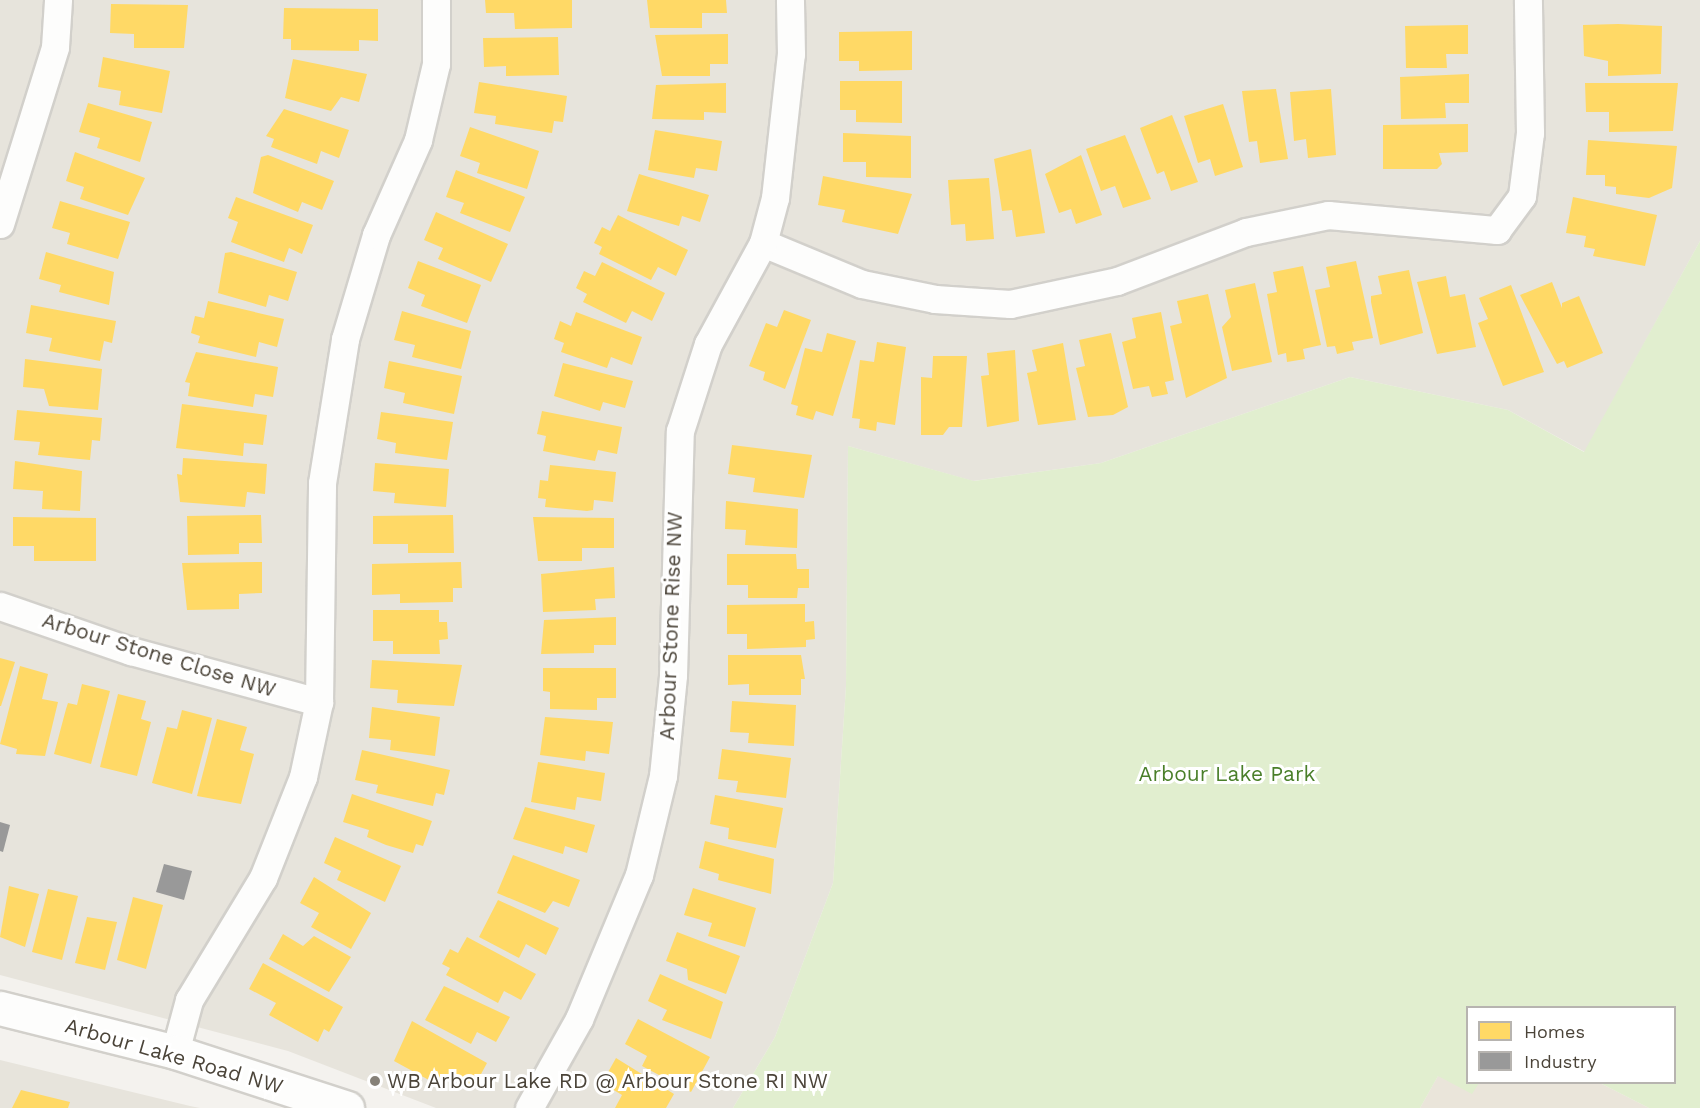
<!DOCTYPE html>
<style>
body{margin:0}
#map{position:relative;width:1700px;height:1108px;overflow:hidden;background:#f4f2ee;font-family:"Work Sans",sans-serif}
div>[style]{position:absolute}
.residential>*{inset:0;background:#e7e4dc}
.education>*{inset:0;background:#eae5da}
.green>*{inset:0;background:#e1eecf}
.homes>*{inset:0;background:#ffd966}
.industry>*{inset:0;background:#999}
.roads{filter:drop-shadow(2px 0 #d2d0cb) drop-shadow(-2px 0 #d2d0cb) drop-shadow(0 2px #d2d0cb) drop-shadow(0 -2px #d2d0cb)}
.minor>*{height:27px;margin:-13.5px;padding:0 13.5px;transform-origin:13.5px;border-radius:13.5px;background:#fdfdfc}
.tertiary>*{height:33px;margin:-16.5px;padding:0 16.5px;transform-origin:16.5px;border-radius:16.5px;background:#fdfdfc}
.dots>*{width:16px;height:16px;translate:-50% -50%;box-sizing:border-box;border:3px solid #fff;border-radius:50%}
span{translate:-50% -50%;white-space:nowrap;text-align:center;line-height:1.15;-webkit-text-stroke:6px #fff;paint-order:stroke}
.street-label{font-size:21px;color:#4b4439}
.park-label{font-size:21px;color:#4a7f2a}
.poi-label{font-size:21px;color:#4b4439}
.left{translate:0 -50%;text-align:left}
.legend{position:absolute;left:1466px;top:1006px;width:210px;height:78px;box-sizing:border-box;background:#fff;border:2px solid #b7b4b0;margin:0;padding:8px 10px;list-style:none;font-size:18px;color:#4b4439}
.legend li{display:flex;align-items:center;gap:12px;height:30px}
.legend b{width:30px;border:2px solid #b7b4b0}
</style>
<div id="map">
<div class="residential">
<i style="clip-path:polygon(0 0,1700px 0,1700px 241px,1585px 452px,1508px 410px,1350px 377px,1101px 463px,973px 481px,848px 446px,846px 686px,833px 883px,775px 1037px,733px 1108px,436px 1108px,288px 1051px,0 975px)"></i>
<i style="clip-path:polygon(0 1060px,190px 1106px,200px 1108px,0 1108px)"></i>
</div>
<div class="education">
<i style="clip-path:polygon(1467px 1024px,1468px 1082px,1600px 1083px,1649px 1108px,1420px 1108px)"></i>
</div>
<div class="green">
<i style="clip-path:polygon(1700px 241px,1700px 1108px,1649px 1108px,1600px 1083px,1674px 1082px,1674px 1008px,1468px 1008px,1468px 1082px,1479px 1083px,1472px 1094px,1438px 1076px,1420px 1108px,733px 1108px,775px 1037px,833px 883px,846px 686px,848px 446px,974px 481px,1101px 463px,1350px 377px,1508px 410px,1584px 452px)"></i>
</div>
<div class="homes">
<i style="clip-path:polygon(485px 0,572px 0,572px 28px,515px 29px,514px 13px,486px 13px)"></i>
<i style="clip-path:polygon(647px 0,726px 0,727px 13px,702px 13px,702px 28px,650px 28px)"></i>
<i style="clip-path:polygon(111px 4px,188px 5px,184px 48px,134px 48px,134px 34px,110px 33px)"></i>
<i style="clip-path:polygon(284px 8px,378px 9px,378px 41px,359px 40px,359px 51px,291px 50px,291px 39px,283px 39px)"></i>
<i style="clip-path:polygon(1618px 24px,1662px 26px,1661px 74px,1608px 76px,1608px 61px,1584px 56px,1583px 25px)"></i>
<i style="clip-path:polygon(1468px 25px,1468px 54px,1446px 54px,1447px 68px,1406px 68px,1405px 26px)"></i>
<i style="clip-path:polygon(912px 31px,912px 70px,859px 71px,859px 61px,839px 61px,839px 32px)"></i>
<i style="clip-path:polygon(728px 34px,728px 64px,710px 64px,710px 76px,662px 76px,655px 35px)"></i>
<i style="clip-path:polygon(558px 37px,559px 75px,506px 76px,506px 66px,484px 67px,483px 38px)"></i>
<i style="clip-path:polygon(103px 57px,170px 71px,162px 113px,119px 105px,121px 91px,98px 87px)"></i>
<i style="clip-path:polygon(293px 59px,367px 74px,359px 102px,341px 97px,331px 111px,285px 98px)"></i>
<i style="clip-path:polygon(1469px 74px,1469px 103px,1445px 103px,1446px 118px,1401px 119px,1400px 77px)"></i>
<i style="clip-path:polygon(840px 81px,902px 81px,902px 123px,856px 122px,856px 110px,840px 110px)"></i>
<i style="clip-path:polygon(479px 82px,567px 96px,563px 122px,554px 121px,552px 133px,495px 124px,496px 116px,474px 113px)"></i>
<i style="clip-path:polygon(726px 83px,726px 113px,704px 112px,704px 120px,652px 119px,656px 85px)"></i>
<i style="clip-path:polygon(1585px 83px,1678px 83px,1673px 131px,1609px 132px,1609px 112px,1586px 112px)"></i>
<i style="clip-path:polygon(1276px 89px,1288px 159px,1260px 163px,1257px 141px,1249px 142px,1242px 91px)"></i>
<i style="clip-path:polygon(1331px 89px,1336px 155px,1308px 158px,1306px 139px,1294px 141px,1290px 92px)"></i>
<i style="clip-path:polygon(88px 103px,152px 122px,140px 162px,97px 148px,100px 138px,79px 132px)"></i>
<i style="clip-path:polygon(1223px 104px,1243px 167px,1215px 176px,1210px 159px,1198px 163px,1184px 116px)"></i>
<i style="clip-path:polygon(284px 109px,349px 130px,339px 158px,321px 151px,317px 164px,271px 147px,274px 139px,266px 136px)"></i>
<i style="clip-path:polygon(1172px 115px,1198px 182px,1171px 191px,1164px 171px,1157px 174px,1140px 128px)"></i>
<i style="clip-path:polygon(1468px 124px,1468px 152px,1439px 153px,1442px 164px,1437px 169px,1383px 169px,1383px 125px)"></i>
<i style="clip-path:polygon(470px 127px,539px 151px,527px 189px,477px 173px,480px 163px,460px 156px)"></i>
<i style="clip-path:polygon(655px 130px,722px 141px,717px 171px,696px 168px,694px 178px,648px 170px)"></i>
<i style="clip-path:polygon(843px 133px,911px 136px,911px 178px,866px 177px,866px 162px,843px 162px)"></i>
<i style="clip-path:polygon(1125px 135px,1151px 199px,1123px 208px,1115px 186px,1101px 191px,1086px 149px)"></i>
<i style="clip-path:polygon(1588px 140px,1677px 146px,1672px 188px,1649px 198px,1616px 194px,1616px 187px,1605px 186px,1605px 175px,1586px 175px)"></i>
<i style="clip-path:polygon(1031px 149px,1045px 233px,1016px 237px,1012px 210px,1002px 211px,994px 159px)"></i>
<i style="clip-path:polygon(75px 152px,145px 178px,128px 215px,80px 199px,84px 187px,66px 181px)"></i>
<i style="clip-path:polygon(268px 155px,334px 181px,322px 210px,302px 202px,298px 212px,253px 193px,261px 157px)"></i>
<i style="clip-path:polygon(1081px 155px,1102px 215px,1076px 224px,1071px 209px,1059px 213px,1045px 174px)"></i>
<i style="clip-path:polygon(456px 170px,525px 197px,510px 232px,460px 213px,464px 203px,446px 197px)"></i>
<i style="clip-path:polygon(639px 174px,709px 195px,700px 222px,682px 216px,679px 226px,627px 211px)"></i>
<i style="clip-path:polygon(823px 176px,912px 194px,898px 234px,842px 222px,845px 210px,818px 205px)"></i>
<i style="clip-path:polygon(989px 178px,994px 239px,966px 241px,965px 224px,951px 225px,948px 180px)"></i>
<i style="clip-path:polygon(236px 197px,313px 225px,302px 254px,289px 248px,284px 262px,231px 242px,238px 222px,228px 218px)"></i>
<i style="clip-path:polygon(1573px 197px,1657px 215px,1645px 266px,1593px 256px,1595px 249px,1584px 247px,1586px 236px,1566px 233px)"></i>
<i style="clip-path:polygon(60px 201px,130px 222px,118px 259px,67px 244px,70px 233px,52px 228px)"></i>
<i style="clip-path:polygon(436px 212px,508px 244px,491px 282px,438px 259px,443px 248px,424px 240px)"></i>
<i style="clip-path:polygon(618px 215px,688px 250px,676px 276px,658px 267px,651px 280px,599px 254px,602px 247px,594px 243px,602px 227px,610px 231px)"></i>
<i style="clip-path:polygon(46px 252px,114px 272px,109px 305px,59px 292px,61px 285px,39px 279px)"></i>
<i style="clip-path:polygon(231px 252px,297px 272px,288px 301px,269px 295px,266px 307px,218px 293px,225px 253px)"></i>
<i style="clip-path:polygon(418px 261px,481px 285px,467px 323px,421px 306px,425px 295px,408px 288px)"></i>
<i style="clip-path:polygon(1356px 261px,1373px 338px,1352px 342px,1354px 350px,1337px 354px,1335px 346px,1327px 347px,1315px 290px,1330px 287px,1326px 267px)"></i>
<i style="clip-path:polygon(602px 262px,665px 293px,652px 321px,632px 311px,626px 323px,583px 302px,587px 294px,576px 288px,584px 271px,595px 276px)"></i>
<i style="clip-path:polygon(1303px 266px,1321px 345px,1303px 349px,1305px 359px,1287px 362px,1286px 353px,1278px 355px,1267px 294px,1277px 292px,1273px 272px)"></i>
<i style="clip-path:polygon(1409px 270px,1423px 333px,1380px 345px,1371px 302px,1371px 296px,1382px 294px,1378px 276px)"></i>
<i style="clip-path:polygon(1446px 276px,1450px 297px,1465px 294px,1476px 347px,1437px 354px,1417px 282px)"></i>
<i style="clip-path:polygon(1552px 282px,1562px 308px,1562px 303px,1579px 296px,1603px 353px,1567px 368px,1564px 361px,1557px 364px,1520px 295px)"></i>
<i style="clip-path:polygon(1255px 283px,1272px 362px,1232px 371px,1222px 327px,1231px 317px,1225px 290px)"></i>
<i style="clip-path:polygon(1511px 285px,1544px 372px,1503px 386px,1478px 323px,1488px 319px,1479px 298px)"></i>
<i style="clip-path:polygon(1208px 294px,1227px 378px,1186px 398px,1170px 326px,1182px 323px,1177px 301px)"></i>
<i style="clip-path:polygon(208px 301px,284px 319px,277px 347px,259px 342px,256px 357px,198px 343px,200px 336px,191px 333px,195px 316px,204px 318px)"></i>
<i style="clip-path:polygon(31px 305px,116px 321px,112px 343px,104px 341px,100px 361px,49px 351px,52px 338px,26px 333px)"></i>
<i style="clip-path:polygon(784px 310px,811px 320px,785px 389px,763px 380px,765px 372px,749px 366px,766px 323px,777px 327px)"></i>
<i style="clip-path:polygon(402px 311px,471px 331px,461px 369px,412px 357px,415px 345px,394px 340px)"></i>
<i style="clip-path:polygon(576px 312px,642px 337px,632px 365px,611px 357px,607px 368px,561px 352px,564px 343px,554px 339px,560px 321px,571px 326px)"></i>
<i style="clip-path:polygon(1161px 312px,1174px 380px,1165px 382px,1168px 394px,1152px 397px,1149px 386px,1133px 389px,1122px 342px,1136px 338px,1132px 318px)"></i>
<i style="clip-path:polygon(827px 333px,856px 341px,833px 416px,816px 411px,813px 420px,796px 415px,798px 406px,791px 404px,805px 348px,822px 352px)"></i>
<i style="clip-path:polygon(1111px 333px,1128px 407px,1113px 415px,1088px 417px,1076px 368px,1085px 366px,1079px 340px)"></i>
<i style="clip-path:polygon(877px 342px,906px 347px,895px 425px,877px 422px,876px 431px,859px 428px,860px 419px,852px 418px,860px 360px,874px 362px)"></i>
<i style="clip-path:polygon(1063px 343px,1076px 420px,1038px 425px,1027px 373px,1037px 371px,1032px 350px)"></i>
<i style="clip-path:polygon(1015px 350px,1019px 421px,987px 427px,981px 376px,989px 375px,987px 353px)"></i>
<i style="clip-path:polygon(196px 352px,278px 367px,273px 397px,255px 394px,253px 407px,188px 396px,190px 383px,185px 382px)"></i>
<i style="clip-path:polygon(933px 356px,967px 356px,962px 427px,949px 427px,943px 435px,921px 435px,921px 377px,932px 378px)"></i>
<i style="clip-path:polygon(25px 359px,102px 369px,98px 410px,49px 406px,44px 389px,23px 387px)"></i>
<i style="clip-path:polygon(389px 361px,462px 376px,454px 414px,403px 403px,405px 393px,384px 388px)"></i>
<i style="clip-path:polygon(563px 363px,633px 381px,625px 408px,603px 402px,600px 411px,554px 396px)"></i>
<i style="clip-path:polygon(182px 404px,267px 415px,263px 445px,244px 443px,243px 456px,176px 448px)"></i>
<i style="clip-path:polygon(17px 410px,102px 418px,100px 441px,92px 440px,90px 460px,38px 455px,40px 442px,14px 440px)"></i>
<i style="clip-path:polygon(542px 411px,622px 427px,617px 454px,598px 450px,595px 461px,543px 451px,546px 436px,537px 434px)"></i>
<i style="clip-path:polygon(381px 412px,453px 422px,447px 460px,395px 453px,396px 443px,377px 439px)"></i>
<i style="clip-path:polygon(732px 445px,812px 455px,804px 498px,753px 492px,755px 478px,728px 474px)"></i>
<i style="clip-path:polygon(183px 458px,267px 464px,265px 494px,247px 492px,245px 507px,180px 502px,177px 474px,182px 475px)"></i>
<i style="clip-path:polygon(15px 461px,82px 471px,80px 511px,42px 509px,43px 491px,13px 489px)"></i>
<i style="clip-path:polygon(375px 463px,449px 469px,446px 507px,394px 503px,395px 493px,373px 491px)"></i>
<i style="clip-path:polygon(550px 465px,616px 472px,613px 502px,594px 500px,593px 510px,587px 511px,545px 507px,546px 499px,538px 498px,540px 480px,548px 481px)"></i>
<i style="clip-path:polygon(726px 501px,798px 509px,797px 548px,745px 545px,746px 530px,725px 529px)"></i>
<i style="clip-path:polygon(261px 515px,262px 543px,239px 543px,239px 554px,188px 555px,187px 516px)"></i>
<i style="clip-path:polygon(453px 515px,454px 553px,408px 553px,408px 544px,373px 544px,373px 516px)"></i>
<i style="clip-path:polygon(13px 517px,96px 518px,96px 561px,34px 561px,34px 546px,13px 546px)"></i>
<i style="clip-path:polygon(533px 517px,614px 518px,614px 548px,582px 548px,582px 561px,538px 561px)"></i>
<i style="clip-path:polygon(727px 554px,796px 554px,797px 569px,809px 569px,809px 588px,798px 588px,797px 598px,748px 598px,748px 585px,727px 585px)"></i>
<i style="clip-path:polygon(262px 562px,262px 593px,239px 594px,239px 609px,187px 610px,182px 563px)"></i>
<i style="clip-path:polygon(461px 562px,462px 588px,453px 588px,453px 602px,400px 603px,400px 594px,372px 595px,372px 564px)"></i>
<i style="clip-path:polygon(614px 567px,615px 598px,595px 599px,596px 610px,543px 612px,541px 574px)"></i>
<i style="clip-path:polygon(805px 604px,805px 622px,814px 621px,815px 639px,806px 640px,806px 647px,747px 649px,747px 634px,727px 634px,727px 605px)"></i>
<i style="clip-path:polygon(373px 610px,439px 610px,439px 622px,447px 622px,448px 639px,439px 640px,440px 654px,393px 654px,393px 641px,373px 641px)"></i>
<i style="clip-path:polygon(616px 617px,616px 645px,594px 645px,594px 653px,541px 654px,544px 620px)"></i>
<i style="clip-path:polygon(728px 655px,801px 655px,805px 679px,801px 679px,801px 695px,749px 695px,749px 684px,728px 685px)"></i>
<i style="clip-path:polygon(0 658px,15px 662px,1px 706px,0 706px)"></i>
<i style="clip-path:polygon(372px 660px,462px 665px,454px 706px,397px 703px,398px 690px,370px 688px)"></i>
<i style="clip-path:polygon(20px 666px,48px 674px,42px 699px,58px 702px,45px 756px,16px 754px,17px 749px,0 744px)"></i>
<i style="clip-path:polygon(543px 668px,616px 668px,616px 698px,597px 698px,597px 710px,550px 709px,550px 692px,543px 691px)"></i>
<i style="clip-path:polygon(82px 684px,110px 691px,91px 764px,54px 754px,66px 709px,68px 703px,77px 705px)"></i>
<i style="clip-path:polygon(118px 694px,146px 701px,141px 719px,151px 722px,137px 776px,100px 767px)"></i>
<i style="clip-path:polygon(732px 701px,796px 705px,794px 746px,748px 743px,749px 733px,730px 732px)"></i>
<i style="clip-path:polygon(372px 707px,440px 717px,435px 756px,390px 750px,391px 740px,369px 738px)"></i>
<i style="clip-path:polygon(182px 710px,212px 718px,192px 794px,152px 783px,167px 727px,177px 729px)"></i>
<i style="clip-path:polygon(545px 717px,613px 722px,609px 754px,586px 751px,585px 761px,540px 755px)"></i>
<i style="clip-path:polygon(217px 719px,247px 727px,240px 750px,254px 754px,241px 804px,197px 796px)"></i>
<i style="clip-path:polygon(722px 749px,791px 758px,786px 798px,736px 792px,738px 781px,718px 779px)"></i>
<i style="clip-path:polygon(362px 750px,450px 770px,444px 795px,436px 793px,433px 806px,376px 793px,378px 785px,355px 780px)"></i>
<i style="clip-path:polygon(538px 762px,605px 773px,601px 801px,577px 797px,575px 810px,531px 802px)"></i>
<i style="clip-path:polygon(352px 794px,432px 821px,423px 846px,416px 844px,413px 853px,386px 845px,367px 837px,369px 830px,343px 822px)"></i>
<i style="clip-path:polygon(715px 795px,783px 808px,776px 848px,728px 839px,729px 828px,710px 824px)"></i>
<i style="clip-path:polygon(525px 807px,595px 825px,587px 853px,565px 846px,563px 854px,513px 839px)"></i>
<i style="clip-path:polygon(335px 837px,401px 866px,385px 902px,337px 880px,341px 871px,324px 863px)"></i>
<i style="clip-path:polygon(705px 841px,774px 859px,771px 894px,718px 880px,719px 874px,699px 868px)"></i>
<i style="clip-path:polygon(513px 855px,580px 880px,569px 907px,553px 901px,545px 913px,497px 893px)"></i>
<i style="clip-path:polygon(314px 877px,371px 913px,351px 949px,311px 927px,319px 913px,300px 903px)"></i>
<i style="clip-path:polygon(9px 886px,39px 894px,25px 947px,0 937px)"></i>
<i style="clip-path:polygon(693px 888px,756px 908px,745px 947px,708px 936px,712px 923px,684px 915px)"></i>
<i style="clip-path:polygon(48px 889px,78px 896px,62px 960px,32px 952px)"></i>
<i style="clip-path:polygon(133px 897px,163px 905px,146px 969px,117px 960px)"></i>
<i style="clip-path:polygon(498px 900px,559px 928px,546px 955px,526px 944px,519px 958px,479px 937px)"></i>
<i style="clip-path:polygon(87px 917px,117px 922px,105px 970px,75px 963px)"></i>
<i style="clip-path:polygon(677px 932px,740px 956px,726px 994px,688px 980px,687px 969px,666px 961px)"></i>
<i style="clip-path:polygon(283px 934px,303px 946px,314px 936px,351px 957px,329px 992px,269px 959px)"></i>
<i style="clip-path:polygon(467px 937px,536px 974px,521px 1000px,504px 991px,498px 1003px,446px 975px,450px 968px,442px 964px,450px 949px,458px 953px)"></i>
<i style="clip-path:polygon(263px 963px,343px 1007px,329px 1032px,324px 1029px,318px 1042px,269px 1015px,276px 1003px,249px 989px)"></i>
<i style="clip-path:polygon(660px 974px,723px 1002px,711px 1039px,662px 1020px,667px 1010px,648px 1001px)"></i>
<i style="clip-path:polygon(444px 986px,510px 1017px,496px 1042px,477px 1032px,471px 1044px,425px 1020px)"></i>
<i style="clip-path:polygon(638px 1019px,710px 1057px,691px 1092px,642px 1066px,647px 1056px,625px 1044px)"></i>
<i style="clip-path:polygon(412px 1021px,487px 1063px,474px 1087px,454px 1076px,438px 1085px,394px 1061px)"></i>
<i style="clip-path:polygon(616px 1058px,674px 1094px,666px 1108px,615px 1108px,622px 1095px,602px 1083px)"></i>
<i style="clip-path:polygon(21px 1090px,70px 1102px,68px 1108px,12px 1108px)"></i>
</div>
<div class="industry">
<i style="clip-path:polygon(0 822px,10px 825px,3px 852px,0 851px)"></i>
<i style="clip-path:polygon(164px 864px,192px 871px,184px 900px,156px 892px)"></i>
</div>
<div class="roads">
<div class="minor">
<i style="left:0;top:224px;width:185px;rotate:-72.7deg"></i>
<i style="left:55px;top:47px;width:47px;rotate:-86.3deg"></i>
<i style="left:763px;top:243px;width:107px;rotate:22.5deg"></i>
<i style="left:862px;top:284px;width:75px;rotate:11.6deg"></i>
<i style="left:935px;top:299px;width:75px;rotate:3.8deg"></i>
<i style="left:1010px;top:304px;width:109px;rotate:-12.1deg"></i>
<i style="left:1117px;top:281px;width:138px;rotate:-20.8deg"></i>
<i style="left:1246px;top:232px;width:84px;rotate:-11.7deg"></i>
<i style="left:1328px;top:215px;width:170px;rotate:5.1deg"></i>
<i style="left:1497px;top:230px;width:42px;rotate:-53.7deg"></i>
<i style="left:1522px;top:196px;width:64px;rotate:-82.8deg"></i>
<i style="left:1530px;top:133px;width:133px;rotate:-90.9deg"></i>
<i style="left:0;top:606px;width:139px;rotate:19deg"></i>
<i style="left:131px;top:651px;width:195px;rotate:15.2deg"></i>
<i style="left:175px;top:1052px;width:54px;rotate:-74.9deg"></i>
<i style="left:189px;top:1000px;width:143px;rotate:-58.8deg"></i>
<i style="left:263px;top:878px;width:109px;rotate:-68.4deg"></i>
<i style="left:303px;top:777px;width:77px;rotate:-78deg"></i>
<i style="left:319px;top:702px;width:219px;rotate:-89.2deg"></i>
<i style="left:322px;top:483px;width:146px;rotate:-80.9deg"></i>
<i style="left:345px;top:339px;width:109px;rotate:-73.4deg"></i>
<i style="left:376px;top:235px;width:104px;rotate:-66.1deg"></i>
<i style="left:418px;top:140px;width:78px;rotate:-76.7deg"></i>
<i style="left:436px;top:64px;width:64px;rotate:-90deg"></i>
<i style="left:529px;top:1108px;width:102px;rotate:-60.7deg"></i>
<i style="left:579px;top:1019px;width:156px;rotate:-67.4deg"></i>
<i style="left:639px;top:875px;width:102px;rotate:-76.4deg"></i>
<i style="left:663px;top:776px;width:101px;rotate:-84.3deg"></i>
<i style="left:673px;top:675px;width:244px;rotate:-88.4deg"></i>
<i style="left:680px;top:431px;width:91px;rotate:-72.2deg"></i>
<i style="left:708px;top:344px;width:115px;rotate:-61.4deg"></i>
<i style="left:763px;top:243px;width:47px;rotate:-75.1deg"></i>
<i style="left:775px;top:198px;width:145px;rotate:-83.7deg"></i>
<i style="left:791px;top:54px;width:54px;rotate:-91.1deg"></i>
</div>
<div class="tertiary">
<i style="left:0;top:1008px;width:180px;rotate:14.1deg"></i>
<i style="left:175px;top:1052px;width:181px;rotate:18deg"></i>
</div>
</div>
<div class="dots">
<i style="left:375px;top:1081px;background:#868178"></i>
</div>
<div class="street-label">
<span style="left:671px;top:626px;rotate:-88deg">Arbour Stone Rise NW</span>
<span style="left:159px;top:655px;rotate:17deg">Arbour Stone Close NW</span>
<span style="left:174px;top:1056px;rotate:16deg">Arbour Lake Road NW</span>
</div>
<div class="park-label">
<span style="left:1227px;top:774px">Arbour Lake Park</span>
</div>
<div class="poi-label">
<span class="left" style="left:387px;top:1081px">WB Arbour Lake RD @ Arbour Stone RI NW</span>
</div>
<ul class="legend">
<li><b style="height:16px;background:#ffd966"></b>Homes</li>
<li><b style="height:16px;background:#999"></b>Industry</li>
</ul>
</div>
